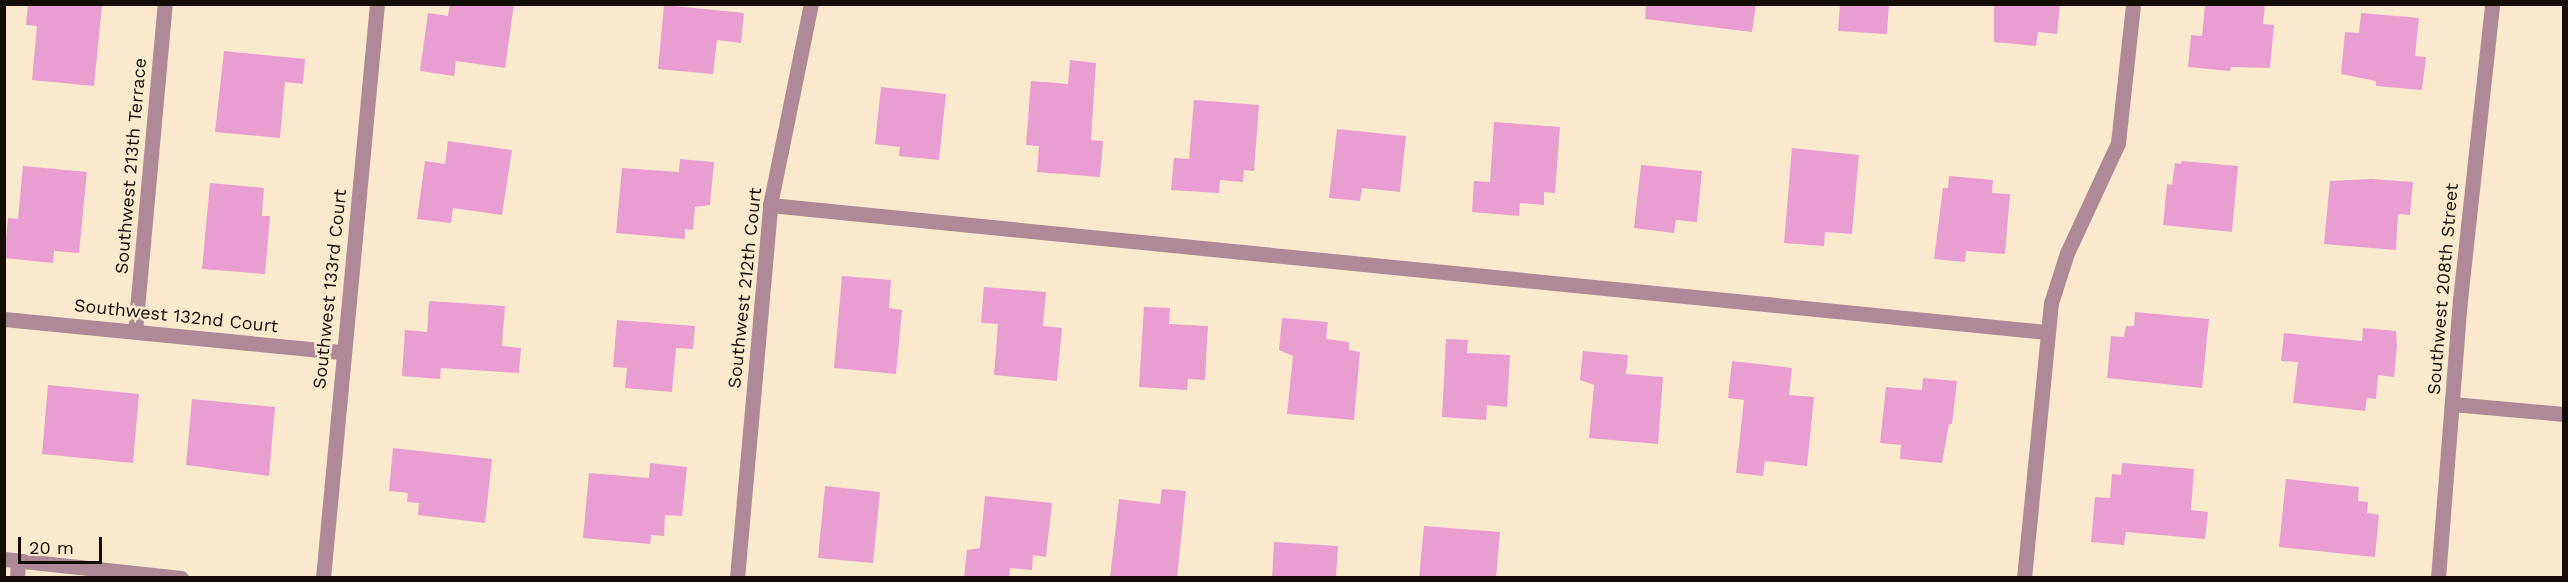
<!DOCTYPE html>
<style>
body{margin:0}
#map{position:relative;width:2568px;height:582px;overflow:hidden;background:#fbe9cd;font-family:"Work Sans",sans-serif}
div>[style]{position:absolute}
.building>*{inset:0;background:#e99ed2}
.minor>*{height:15px;margin:-7.5px;padding:0 7.5px;transform-origin:7.5px;border-radius:7.5px;background:#af8997}
span{translate:-50% -50%;white-space:nowrap;text-align:center;line-height:1.15;-webkit-text-stroke:5px #fbe9cd;paint-order:stroke}
.street-label{font-size:18px;color:#130d05}
.frame{position:absolute;inset:0;border:6px solid #130d05;pointer-events:none}
.scale{position:absolute;left:18px;top:537px;width:84px;height:27px;box-sizing:border-box;border:3px solid #130d05;border-top:0;padding-left:8px;font-size:18px;line-height:21px;white-space:nowrap;color:#130d05;-webkit-text-stroke:4px #fbe9cd;paint-order:stroke}
</style>
<div id="map">
<div class="building">
<i style="clip-path:polygon(28px 4px,102px 6px,94px 86px,32px 80px,37px 26px,26px 25px)"></i>
<i style="clip-path:polygon(450px 4px,514px 4px,505px 68px,456px 61px,454px 76px,420px 71px,428px 13px,448px 16px)"></i>
<i style="clip-path:polygon(1646px 4px,1756px 4px,1752px 32px,1645px 19px)"></i>
<i style="clip-path:polygon(1840px 4px,1889px 4px,1887px 34px,1838px 31px)"></i>
<i style="clip-path:polygon(1994px 4px,2060px 4px,2057px 34px,2038px 32px,2036px 46px,1994px 42px)"></i>
<i style="clip-path:polygon(2205px 4px,2265px 4px,2263px 24px,2274px 25px,2270px 68px,2231px 67px,2230px 71px,2188px 67px,2191px 35px,2202px 36px)"></i>
<i style="clip-path:polygon(664px 5px,744px 13px,741px 43px,717px 40px,713px 74px,658px 69px)"></i>
<i style="clip-path:polygon(2361px 13px,2419px 18px,2415px 56px,2426px 57px,2422px 90px,2376px 86px,2376px 81px,2341px 74px,2345px 32px,2359px 33px)"></i>
<i style="clip-path:polygon(224px 51px,305px 59px,303px 84px,285px 82px,280px 138px,215px 132px)"></i>
<i style="clip-path:polygon(1070px 60px,1096px 63px,1091px 140px,1103px 141px,1100px 177px,1037px 172px,1039px 146px,1026px 145px,1031px 81px,1068px 84px)"></i>
<i style="clip-path:polygon(881px 87px,946px 94px,939px 160px,899px 156px,900px 147px,875px 144px)"></i>
<i style="clip-path:polygon(1194px 100px,1259px 105px,1254px 171px,1244px 170px,1243px 182px,1220px 180px,1219px 193px,1171px 190px,1174px 158px,1189px 159px)"></i>
<i style="clip-path:polygon(1494px 122px,1560px 127px,1555px 193px,1544px 192px,1544px 205px,1520px 203px,1519px 216px,1472px 212px,1474px 181px,1490px 182px)"></i>
<i style="clip-path:polygon(1337px 129px,1406px 136px,1400px 192px,1362px 188px,1360px 201px,1329px 198px)"></i>
<i style="clip-path:polygon(448px 141px,512px 150px,502px 215px,453px 208px,451px 223px,417px 219px,425px 161px,445px 164px)"></i>
<i style="clip-path:polygon(1792px 148px,1859px 155px,1852px 234px,1825px 232px,1824px 246px,1784px 243px)"></i>
<i style="clip-path:polygon(680px 159px,714px 162px,710px 205px,695px 207px,693px 230px,685px 229px,685px 239px,616px 233px,622px 168px,679px 172px)"></i>
<i style="clip-path:polygon(2182px 161px,2238px 166px,2232px 232px,2163px 225px,2167px 184px,2172px 185px,2175px 163px,2181px 164px)"></i>
<i style="clip-path:polygon(1641px 165px,1702px 171px,1697px 222px,1676px 220px,1674px 233px,1634px 228px)"></i>
<i style="clip-path:polygon(23px 166px,87px 172px,79px 253px,54px 251px,53px 263px,4px 258px,8px 218px,18px 219px)"></i>
<i style="clip-path:polygon(1949px 176px,1993px 180px,1992px 193px,2010px 194px,2005px 254px,1966px 251px,1965px 262px,1934px 259px,1943px 188px,1948px 188px)"></i>
<i style="clip-path:polygon(2371px 179px,2413px 182px,2410px 215px,2398px 214px,2396px 250px,2324px 244px,2330px 181px)"></i>
<i style="clip-path:polygon(210px 183px,264px 188px,262px 216px,270px 216px,265px 274px,202px 269px)"></i>
<i style="clip-path:polygon(842px 276px,891px 280px,889px 308px,902px 310px,896px 374px,834px 368px)"></i>
<i style="clip-path:polygon(984px 287px,1046px 292px,1043px 326px,1062px 328px,1057px 381px,994px 375px,998px 324px,981px 323px)"></i>
<i style="clip-path:polygon(429px 301px,505px 306px,502px 346px,521px 348px,519px 373px,441px 368px,440px 379px,402px 376px,405px 330px,427px 332px)"></i>
<i style="clip-path:polygon(1144px 307px,1170px 308px,1169px 324px,1208px 326px,1205px 380px,1188px 379px,1187px 390px,1139px 387px)"></i>
<i style="clip-path:polygon(2135px 312px,2209px 319px,2202px 388px,2107px 378px,2111px 336px,2124px 337px,2126px 326px,2134px 326px)"></i>
<i style="clip-path:polygon(1282px 318px,1328px 322px,1326px 339px,1349px 342px,1349px 350px,1360px 352px,1354px 420px,1287px 414px,1293px 356px,1279px 350px)"></i>
<i style="clip-path:polygon(617px 320px,695px 326px,693px 349px,676px 348px,672px 392px,625px 388px,627px 368px,613px 367px)"></i>
<i style="clip-path:polygon(2363px 328px,2396px 331px,2397px 345px,2394px 377px,2378px 375px,2376px 399px,2367px 398px,2365px 411px,2293px 403px,2298px 362px,2281px 361px,2284px 333px,2362px 341px)"></i>
<i style="clip-path:polygon(1446px 339px,1468px 340px,1467px 353px,1510px 355px,1507px 407px,1487px 405px,1486px 420px,1442px 417px)"></i>
<i style="clip-path:polygon(1583px 351px,1628px 355px,1626px 374px,1663px 377px,1658px 444px,1589px 438px,1594px 385px,1580px 380px)"></i>
<i style="clip-path:polygon(1732px 361px,1792px 368px,1789px 395px,1814px 397px,1807px 466px,1765px 461px,1763px 476px,1736px 473px,1744px 400px,1728px 398px)"></i>
<i style="clip-path:polygon(1923px 378px,1957px 381px,1952px 424px,1949px 424px,1942px 463px,1900px 459px,1901px 445px,1880px 443px,1886px 387px,1922px 390px)"></i>
<i style="clip-path:polygon(48px 385px,139px 394px,133px 463px,42px 454px)"></i>
<i style="clip-path:polygon(192px 399px,275px 407px,269px 476px,186px 465px)"></i>
<i style="clip-path:polygon(393px 448px,492px 459px,485px 523px,418px 515px,419px 503px,407px 502px,408px 493px,389px 491px)"></i>
<i style="clip-path:polygon(650px 463px,687px 467px,682px 516px,665px 515px,664px 536px,651px 535px,650px 544px,583px 538px,589px 473px,649px 478px)"></i>
<i style="clip-path:polygon(2122px 463px,2194px 469px,2191px 510px,2208px 512px,2205px 539px,2126px 532px,2124px 545px,2091px 542px,2095px 497px,2110px 498px,2112px 474px,2121px 475px)"></i>
<i style="clip-path:polygon(2286px 479px,2359px 487px,2358px 501px,2368px 502px,2367px 513px,2379px 515px,2375px 557px,2279px 547px)"></i>
<i style="clip-path:polygon(825px 486px,880px 492px,873px 563px,818px 558px)"></i>
<i style="clip-path:polygon(1162px 489px,1186px 491px,1177px 578px,1110px 578px,1119px 499px,1160px 504px)"></i>
<i style="clip-path:polygon(985px 496px,1052px 503px,1046px 557px,1033px 555px,1032px 570px,1010px 568px,1009px 578px,964px 578px,967px 550px,980px 548px)"></i>
<i style="clip-path:polygon(1424px 526px,1500px 532px,1496px 578px,1419px 578px)"></i>
<i style="clip-path:polygon(1274px 542px,1338px 546px,1336px 578px,1272px 578px)"></i>
</div>
<div class="minor">
<i style="left:770px;top:205px;width:1282px;rotate:5.68deg"></i>
<i style="left:4px;top:319px;width:341px;rotate:5.6deg"></i>
<i style="left:135px;top:331px;width:328px;rotate:-84.8deg"></i>
<i style="left:2452px;top:404px;width:112px;rotate:5.1deg"></i>
<i style="left:4px;top:559px;width:178px;rotate:6.1deg"></i>
<i style="left:17px;top:578px;width:17px;rotate:-87deg"></i>
<i style="left:323px;top:578px;width:577px;rotate:-84.63deg"></i>
<i style="left:737px;top:578px;width:374px;rotate:-84.9deg"></i>
<i style="left:770px;top:205px;width:205px;rotate:-78.5deg"></i>
<i style="left:2024px;top:578px;width:276px;rotate:-84.4deg"></i>
<i style="left:2051px;top:303px;width:52px;rotate:-72.3deg"></i>
<i style="left:2067px;top:253px;width:121px;rotate:-65.1deg"></i>
<i style="left:2118px;top:143px;width:140px;rotate:-83.8deg"></i>
<i style="left:2438px;top:578px;width:279px;rotate:-85.5deg"></i>
<i style="left:2460px;top:300px;width:298px;rotate:-83.8deg"></i>
</div>
<div class="street-label">
<span style="left:131px;top:166px;rotate:-85deg">Southwest 213th Terrace</span>
<span style="left:745px;top:288px;rotate:-84deg">Southwest 212th Court</span>
<span style="left:330px;top:289px;rotate:-84deg">Southwest 133rd Court</span>
<span style="left:2443px;top:289px;rotate:-85deg">Southwest 208th Street</span>
<span style="left:176px;top:316px;rotate:6deg">Southwest 132nd Court</span>
</div>
<div class="frame"></div>
<div class="scale">20 m</div>
</div>
